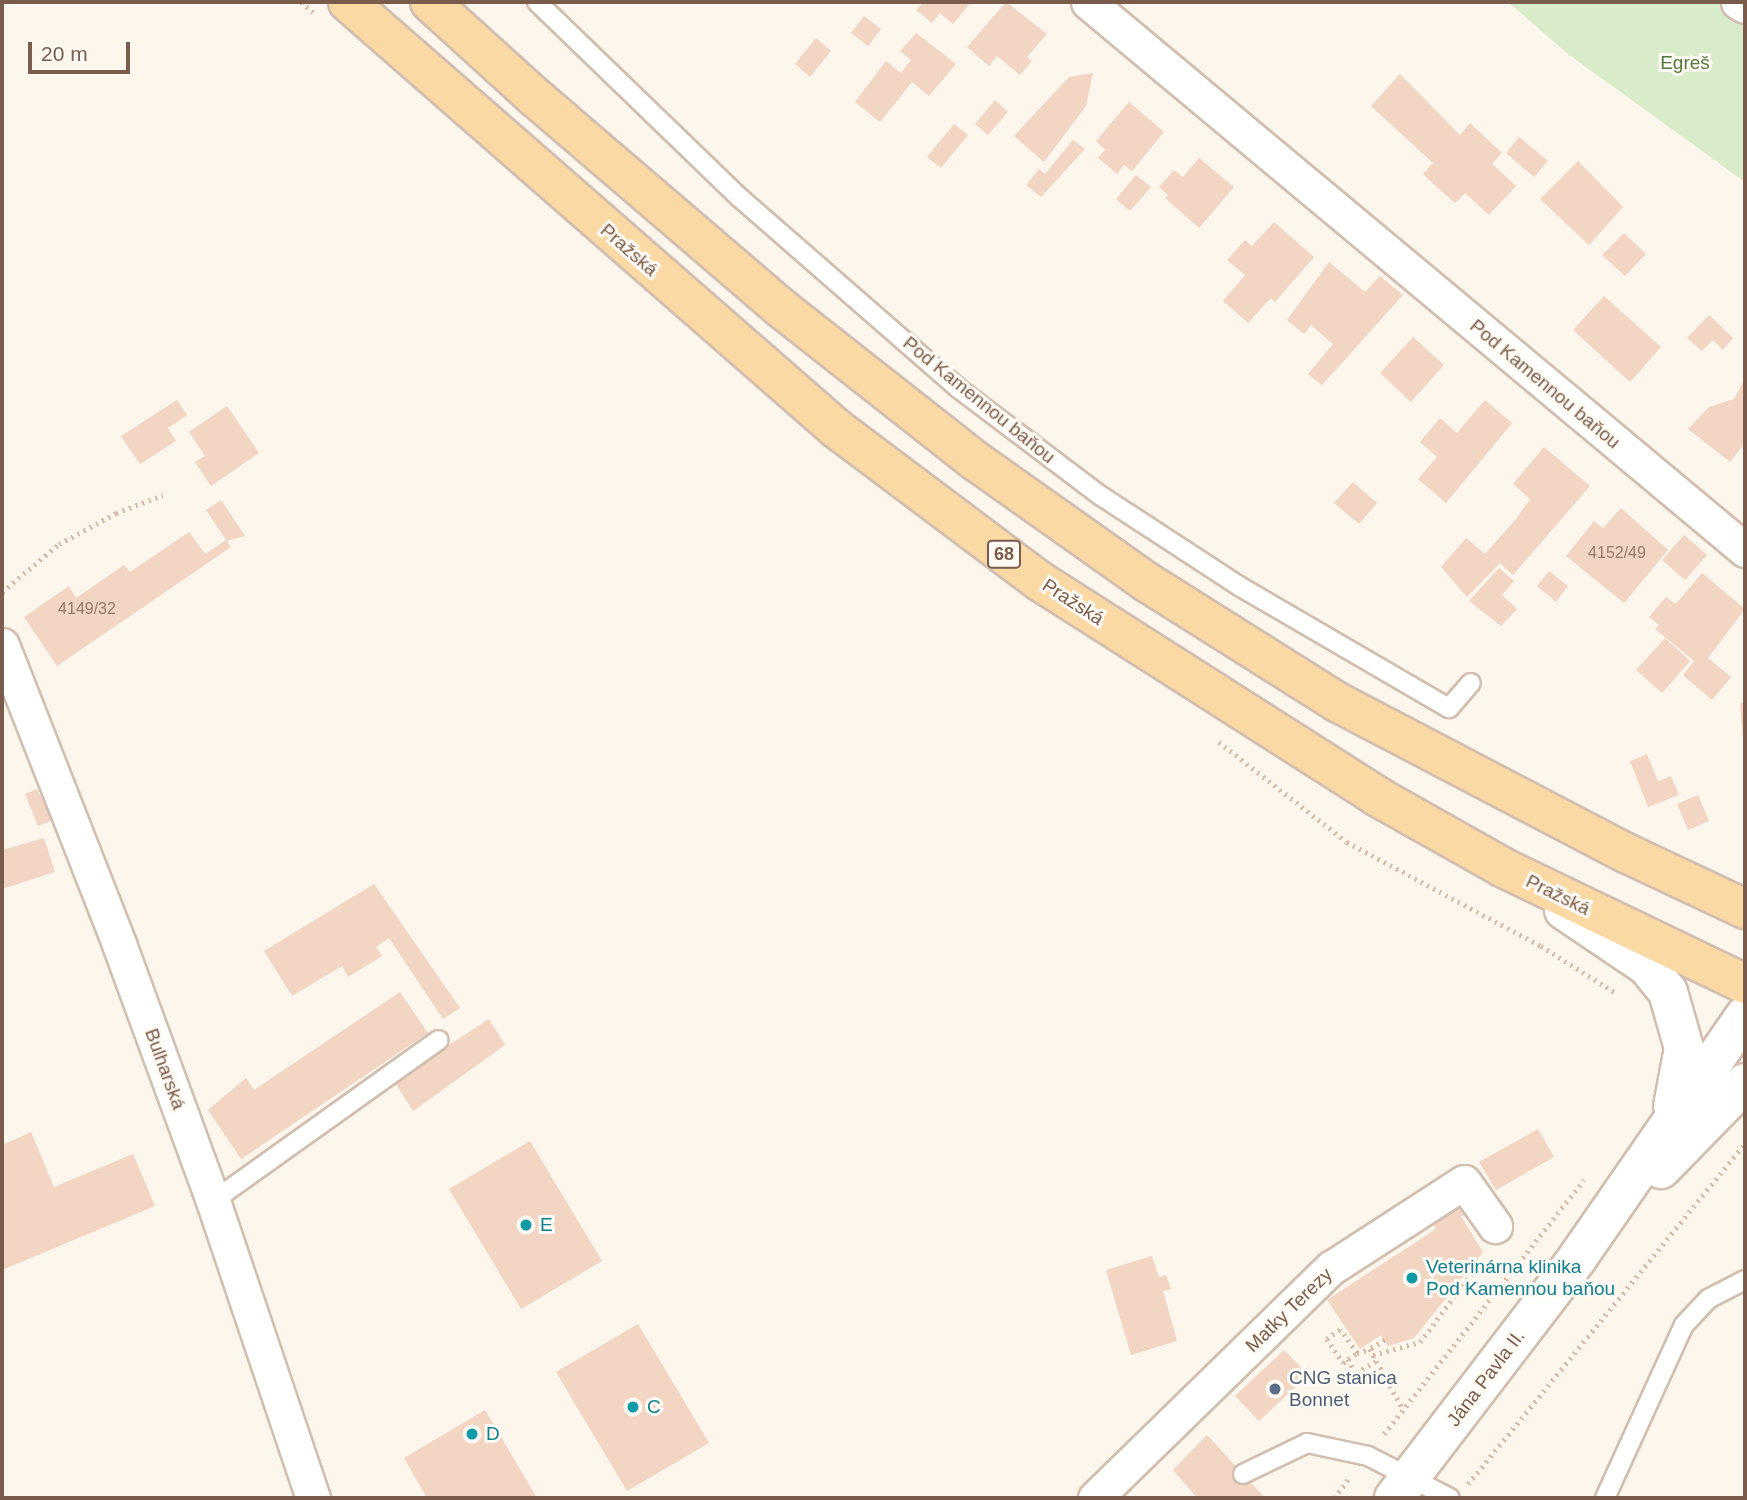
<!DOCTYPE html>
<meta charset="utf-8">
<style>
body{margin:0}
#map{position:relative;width:1747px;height:1500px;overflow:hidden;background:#fdf6ec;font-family:Helvetica,sans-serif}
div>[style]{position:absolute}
.green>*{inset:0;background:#d8ecc9}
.building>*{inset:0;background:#f3d5c3}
.path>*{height:4.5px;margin-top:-2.25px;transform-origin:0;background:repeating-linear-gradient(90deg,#d9b8a5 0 2px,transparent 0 7px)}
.roads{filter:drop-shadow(2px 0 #d1beb0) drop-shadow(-2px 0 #d1beb0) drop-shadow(0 2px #d1beb0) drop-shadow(0 -2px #d1beb0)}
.service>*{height:18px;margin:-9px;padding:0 9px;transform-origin:9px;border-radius:9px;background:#fff}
.minor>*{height:33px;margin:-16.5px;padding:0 16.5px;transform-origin:16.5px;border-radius:16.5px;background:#fff}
.tertiary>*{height:38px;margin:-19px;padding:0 19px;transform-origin:19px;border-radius:19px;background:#fff}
.primary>*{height:38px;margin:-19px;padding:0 19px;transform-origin:19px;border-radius:19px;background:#fbd9a5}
.dots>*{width:19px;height:19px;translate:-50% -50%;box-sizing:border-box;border:4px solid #fffaf3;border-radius:50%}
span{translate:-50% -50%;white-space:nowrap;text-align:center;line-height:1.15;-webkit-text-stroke:6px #fffaf3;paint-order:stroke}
.number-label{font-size:16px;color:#987a6a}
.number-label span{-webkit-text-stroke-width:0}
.shield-label span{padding:2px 5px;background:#fffaf3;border:2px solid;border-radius:5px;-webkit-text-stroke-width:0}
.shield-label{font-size:18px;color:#7a5c4d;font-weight:700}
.park-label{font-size:19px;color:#537a41}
.street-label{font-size:19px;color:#7a5c4d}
.culture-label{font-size:19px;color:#0d838f}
.left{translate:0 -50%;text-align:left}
.service-label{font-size:19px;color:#4e5e75}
.frame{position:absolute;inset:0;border:4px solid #7a5c4d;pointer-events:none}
.scale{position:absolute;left:28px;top:42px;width:102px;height:32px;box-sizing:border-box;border:4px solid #7a5c4d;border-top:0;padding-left:9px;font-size:21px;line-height:24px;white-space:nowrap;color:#7a5c4d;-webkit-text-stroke:5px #fffaf3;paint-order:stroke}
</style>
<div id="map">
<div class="green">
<i style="clip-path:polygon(1508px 2px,1745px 2px,1745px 182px,1568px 54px)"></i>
</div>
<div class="building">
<i style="clip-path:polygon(923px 2px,971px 2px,953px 24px,940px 13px,932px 23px,916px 10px)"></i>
<i style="clip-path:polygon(1006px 2px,1047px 34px,1027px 57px,1032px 61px,1020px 75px,997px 56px,989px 66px,967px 47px)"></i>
<i style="clip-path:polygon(864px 16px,881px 29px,868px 46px,851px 33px)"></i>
<i style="clip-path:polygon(916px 33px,956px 64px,929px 96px,912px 82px,880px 122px,855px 102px,886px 61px,901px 73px,911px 60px,900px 51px)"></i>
<i style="clip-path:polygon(816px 38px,831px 51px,810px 77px,795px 64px)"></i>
<i style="clip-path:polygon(1093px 73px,1086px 106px,1044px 162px,1014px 136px,1069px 77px)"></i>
<i style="clip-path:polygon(1400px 74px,1460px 135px,1470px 123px,1502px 153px,1492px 164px,1516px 186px,1489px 215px,1465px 193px,1455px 203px,1439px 189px,1423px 174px,1433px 163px,1371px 106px)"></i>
<i style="clip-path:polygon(995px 100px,1008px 112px,988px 135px,975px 124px)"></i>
<i style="clip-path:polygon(1129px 102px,1164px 132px,1132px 171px,1124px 165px,1117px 174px,1098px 158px,1105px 150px,1096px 141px)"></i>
<i style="clip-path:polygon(954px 124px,968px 135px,941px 168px,927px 157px)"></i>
<i style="clip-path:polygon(1519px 137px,1548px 161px,1534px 177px,1506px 153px)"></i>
<i style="clip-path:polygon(1073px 140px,1085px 149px,1041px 197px,1026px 185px,1039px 169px,1045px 174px)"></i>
<i style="clip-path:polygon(1199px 158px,1234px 187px,1199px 228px,1165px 198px,1168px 195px,1159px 187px,1174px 170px,1183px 177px)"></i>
<i style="clip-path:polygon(1578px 161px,1623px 207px,1589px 245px,1540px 199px)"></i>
<i style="clip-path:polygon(1136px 175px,1151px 187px,1130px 211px,1116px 199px)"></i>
<i style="clip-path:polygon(1274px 222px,1314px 257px,1275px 302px,1271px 298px,1248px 323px,1223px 301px,1245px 275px,1227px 260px,1245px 240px,1252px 246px)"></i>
<i style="clip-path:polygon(1624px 233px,1646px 254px,1625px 276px,1602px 255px)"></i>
<i style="clip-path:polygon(1329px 262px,1365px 292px,1380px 276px,1403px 295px,1322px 385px,1308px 374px,1333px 344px,1311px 325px,1304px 334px,1287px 320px)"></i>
<i style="clip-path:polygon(1604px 296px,1661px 347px,1630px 382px,1573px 330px)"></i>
<i style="clip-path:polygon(1709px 315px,1733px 338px,1723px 350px,1713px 340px,1702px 351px,1687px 338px)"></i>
<i style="clip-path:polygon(1413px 337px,1444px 365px,1411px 402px,1380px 373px)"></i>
<i style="clip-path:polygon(1745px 379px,1745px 443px,1730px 462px,1688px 429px,1709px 407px,1734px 399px)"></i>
<i style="clip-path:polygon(177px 400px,187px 415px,168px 428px,176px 441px,140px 464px,121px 436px)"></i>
<i style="clip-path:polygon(1485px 400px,1512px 423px,1446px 503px,1418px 479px,1437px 457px,1420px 442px,1440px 418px,1457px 433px)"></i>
<i style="clip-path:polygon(227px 406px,259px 453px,211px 486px,195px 462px,205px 456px,189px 432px)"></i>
<i style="clip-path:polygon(1544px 447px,1590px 486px,1513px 575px,1500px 563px,1467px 597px,1441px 567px,1466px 538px,1485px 554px,1516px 519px,1530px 499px,1513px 484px)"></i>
<i style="clip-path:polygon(1353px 482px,1377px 503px,1359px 524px,1334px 503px)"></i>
<i style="clip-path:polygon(221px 500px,245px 536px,227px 541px,231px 547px,57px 666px,24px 617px,69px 586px,76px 598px,124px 565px,130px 572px,189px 532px,205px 554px,226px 540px,206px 510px)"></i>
<i style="clip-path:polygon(1621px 508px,1668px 550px,1624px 603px,1566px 556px,1594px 521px,1603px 528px)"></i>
<i style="clip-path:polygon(1684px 535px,1707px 555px,1685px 580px,1662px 560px)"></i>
<i style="clip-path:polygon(1499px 568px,1514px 581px,1502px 595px,1517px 609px,1501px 626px,1469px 601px)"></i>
<i style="clip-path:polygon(1549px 571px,1568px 586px,1556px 602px,1537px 586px)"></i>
<i style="clip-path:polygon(1702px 573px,1745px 609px,1708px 658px,1731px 677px,1712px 700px,1683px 675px,1694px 661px,1655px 629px,1659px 625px,1649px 617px,1666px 597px,1676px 604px)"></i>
<i style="clip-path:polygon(1665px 638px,1690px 661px,1662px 693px,1636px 670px)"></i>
<i style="clip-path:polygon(1740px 703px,1745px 703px,1745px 739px,1743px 739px)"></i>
<i style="clip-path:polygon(1647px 754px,1658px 781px,1671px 776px,1679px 795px,1648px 807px,1630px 761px)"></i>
<i style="clip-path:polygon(37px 789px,42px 799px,52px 794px,61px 817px,38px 826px,25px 794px)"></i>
<i style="clip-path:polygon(1698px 795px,1709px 821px,1688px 830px,1677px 804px)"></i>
<i style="clip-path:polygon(44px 838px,55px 872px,2px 889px,2px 850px)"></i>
<i style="clip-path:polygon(374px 884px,460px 1008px,443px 1019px,389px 938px,376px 947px,382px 956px,348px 977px,342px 966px,292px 996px,264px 951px)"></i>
<i style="clip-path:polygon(400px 992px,428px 1033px,241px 1159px,208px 1110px,246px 1078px,254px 1090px)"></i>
<i style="clip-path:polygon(489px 1019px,505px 1045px,413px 1111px,394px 1081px)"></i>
<i style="clip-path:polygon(1538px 1129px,1554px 1157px,1496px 1190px,1479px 1162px)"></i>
<i style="clip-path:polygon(31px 1132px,54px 1187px,133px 1154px,155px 1206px,2px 1270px,2px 1145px)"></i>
<i style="clip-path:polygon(530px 1141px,602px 1261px,521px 1309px,449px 1189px)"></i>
<i style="clip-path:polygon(1458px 1199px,1466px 1214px,1461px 1216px,1483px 1252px,1414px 1338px,1388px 1346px,1381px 1335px,1360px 1349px,1327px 1300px,1436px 1229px,1430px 1218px)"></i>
<i style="clip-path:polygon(1152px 1256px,1159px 1277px,1166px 1275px,1171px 1289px,1163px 1291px,1177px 1341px,1131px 1355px,1106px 1270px)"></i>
<i style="clip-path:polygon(638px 1324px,709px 1443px,627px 1491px,556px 1372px)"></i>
<i style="clip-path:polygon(1284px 1350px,1308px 1375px,1259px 1421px,1235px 1396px)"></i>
<i style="clip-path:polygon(485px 1410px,537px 1498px,427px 1498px,404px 1458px)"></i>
<i style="clip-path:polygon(1207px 1435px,1265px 1498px,1197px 1498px,1173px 1470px)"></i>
</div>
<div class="path">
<i style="left:301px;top:2px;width:17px;rotate:40deg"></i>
<i style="left:2px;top:592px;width:75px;rotate:-40.1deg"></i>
<i style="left:59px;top:544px;width:65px;rotate:-28.5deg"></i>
<i style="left:116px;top:513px;width:50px;rotate:-21deg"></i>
<i style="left:1219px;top:742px;width:162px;rotate:38deg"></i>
<i style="left:1347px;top:842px;width:220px;rotate:28.2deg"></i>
<i style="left:1541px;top:946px;width:89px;rotate:32.1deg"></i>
<i style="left:1385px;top:1340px;width:17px;rotate:149deg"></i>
<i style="left:1370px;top:1349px;width:68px;rotate:61.2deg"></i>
<i style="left:1357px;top:1353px;width:14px;rotate:-17deg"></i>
<i style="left:1373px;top:1355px;width:49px;rotate:-15.5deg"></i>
<i style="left:1420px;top:1342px;width:105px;rotate:-53.1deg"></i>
<i style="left:1348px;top:1359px;width:11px;rotate:-34deg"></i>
<i style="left:1357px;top:1353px;width:29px;rotate:-126deg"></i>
<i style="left:1340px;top:1330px;width:16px;rotate:145deg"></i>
<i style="left:1327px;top:1339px;width:29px;rotate:56deg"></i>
<i style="left:1343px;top:1363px;width:6px;rotate:-39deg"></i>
<i style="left:1348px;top:1359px;width:16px;rotate:60deg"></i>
<i style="left:1356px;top:1373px;width:23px;rotate:-31deg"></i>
<i style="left:1384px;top:1434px;width:323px;rotate:-51.8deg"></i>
<i style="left:1468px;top:1484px;width:439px;rotate:-50.9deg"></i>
<i style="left:1334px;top:1498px;width:26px;rotate:-53deg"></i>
</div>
<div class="roads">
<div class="service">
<i style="left:537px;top:2px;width:281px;rotate:44deg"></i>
<i style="left:739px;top:197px;width:291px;rotate:41.1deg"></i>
<i style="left:958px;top:388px;width:179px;rotate:37.1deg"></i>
<i style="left:1101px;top:496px;width:165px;rotate:33.1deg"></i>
<i style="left:1239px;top:586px;width:243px;rotate:30.2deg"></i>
<i style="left:1449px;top:708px;width:33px;rotate:-49deg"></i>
<i style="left:213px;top:1201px;width:277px;rotate:-35.5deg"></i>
<i style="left:1243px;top:1474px;width:71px;rotate:-25.8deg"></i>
<i style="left:1307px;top:1443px;width:62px;rotate:12deg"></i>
<i style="left:1368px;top:1456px;width:92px;rotate:27.1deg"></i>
<i style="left:1605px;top:1498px;width:190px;rotate:-65.5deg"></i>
<i style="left:1684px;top:1325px;width:35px;rotate:-47deg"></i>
<i style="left:1708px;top:1299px;width:42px;rotate:-27.2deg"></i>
</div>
<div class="minor">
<i style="left:1088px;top:2px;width:856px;rotate:39.83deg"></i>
<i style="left:1738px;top:2px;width:8px;rotate:30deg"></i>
<i style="left:2px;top:645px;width:321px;rotate:68.6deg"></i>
<i style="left:119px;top:944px;width:274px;rotate:69.9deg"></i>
<i style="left:213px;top:1201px;width:313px;rotate:71.4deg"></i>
<i style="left:1095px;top:1498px;width:330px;rotate:-44.3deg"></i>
<i style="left:1331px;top:1268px;width:158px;rotate:-32.9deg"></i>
<i style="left:1464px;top:1182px;width:54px;rotate:54.8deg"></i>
</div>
<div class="tertiary">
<i style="left:1564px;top:910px;width:100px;rotate:34deg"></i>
<i style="left:1647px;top:966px;width:33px;rotate:51deg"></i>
<i style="left:1668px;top:992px;width:58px;rotate:74.1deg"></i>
<i style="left:1684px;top:1048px;width:59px;rotate:100.7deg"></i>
<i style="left:1661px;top:1169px;width:120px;rotate:-45.7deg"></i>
<i style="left:1394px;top:1498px;width:303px;rotate:-52.6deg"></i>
<i style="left:1578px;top:1257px;width:293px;rotate:-55.3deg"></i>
</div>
<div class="primary">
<i style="left:348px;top:2px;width:649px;rotate:41.13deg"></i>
<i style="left:837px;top:429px;width:255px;rotate:36.9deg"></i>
<i style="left:1041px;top:582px;width:400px;rotate:32.5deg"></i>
<i style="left:1378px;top:797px;width:142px;rotate:29.4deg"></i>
<i style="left:1502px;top:867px;width:270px;rotate:25.7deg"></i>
<i style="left:430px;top:2px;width:143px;rotate:42.2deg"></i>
<i style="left:536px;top:98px;width:323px;rotate:40.6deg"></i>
<i style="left:781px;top:308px;width:249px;rotate:38.2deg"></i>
<i style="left:977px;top:462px;width:206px;rotate:35.3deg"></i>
<i style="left:1145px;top:581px;width:227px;rotate:32.2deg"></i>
<i style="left:1337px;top:702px;width:326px;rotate:27.6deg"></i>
<i style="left:1626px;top:853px;width:132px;rotate:25.2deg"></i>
</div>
</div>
<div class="dots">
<i style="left:526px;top:1225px;background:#0f9aa8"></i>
<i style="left:1412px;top:1278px;background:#0f9aa8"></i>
<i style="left:1275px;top:1389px;background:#5c6f8a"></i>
<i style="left:633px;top:1407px;background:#0f9aa8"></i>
<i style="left:472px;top:1434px;background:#0f9aa8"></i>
</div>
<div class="number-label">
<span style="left:1617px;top:553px">4152/49</span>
<span style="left:87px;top:609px">4149/32</span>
</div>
<div class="shield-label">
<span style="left:1004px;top:554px">68</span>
</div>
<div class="park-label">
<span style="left:1685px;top:63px">Egreš</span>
</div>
<div class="street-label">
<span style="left:629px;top:250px;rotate:41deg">Pražská</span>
<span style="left:1545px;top:384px;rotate:40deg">Pod Kamennou baňou</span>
<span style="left:979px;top:400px;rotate:39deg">Pod Kamennou baňou</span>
<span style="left:1073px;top:602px;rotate:33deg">Pražská</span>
<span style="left:1558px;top:895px;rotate:26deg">Pražská</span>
<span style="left:165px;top:1069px;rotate:70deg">Bulharská</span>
<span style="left:1289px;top:1310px;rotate:-44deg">Matky Terezy</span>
<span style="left:1486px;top:1378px;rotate:-53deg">Jána Pavla II.</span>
</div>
<div class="culture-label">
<span class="left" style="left:540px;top:1225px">E</span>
<span class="left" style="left:1426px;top:1278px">Veterinárna klinika<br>Pod Kamennou baňou</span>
<span class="left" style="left:647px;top:1407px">C</span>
<span class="left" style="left:486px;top:1434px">D</span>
</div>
<div class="service-label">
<span class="left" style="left:1289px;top:1389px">CNG stanica<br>Bonnet</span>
</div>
<div class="frame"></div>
<div class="scale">20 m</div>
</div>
